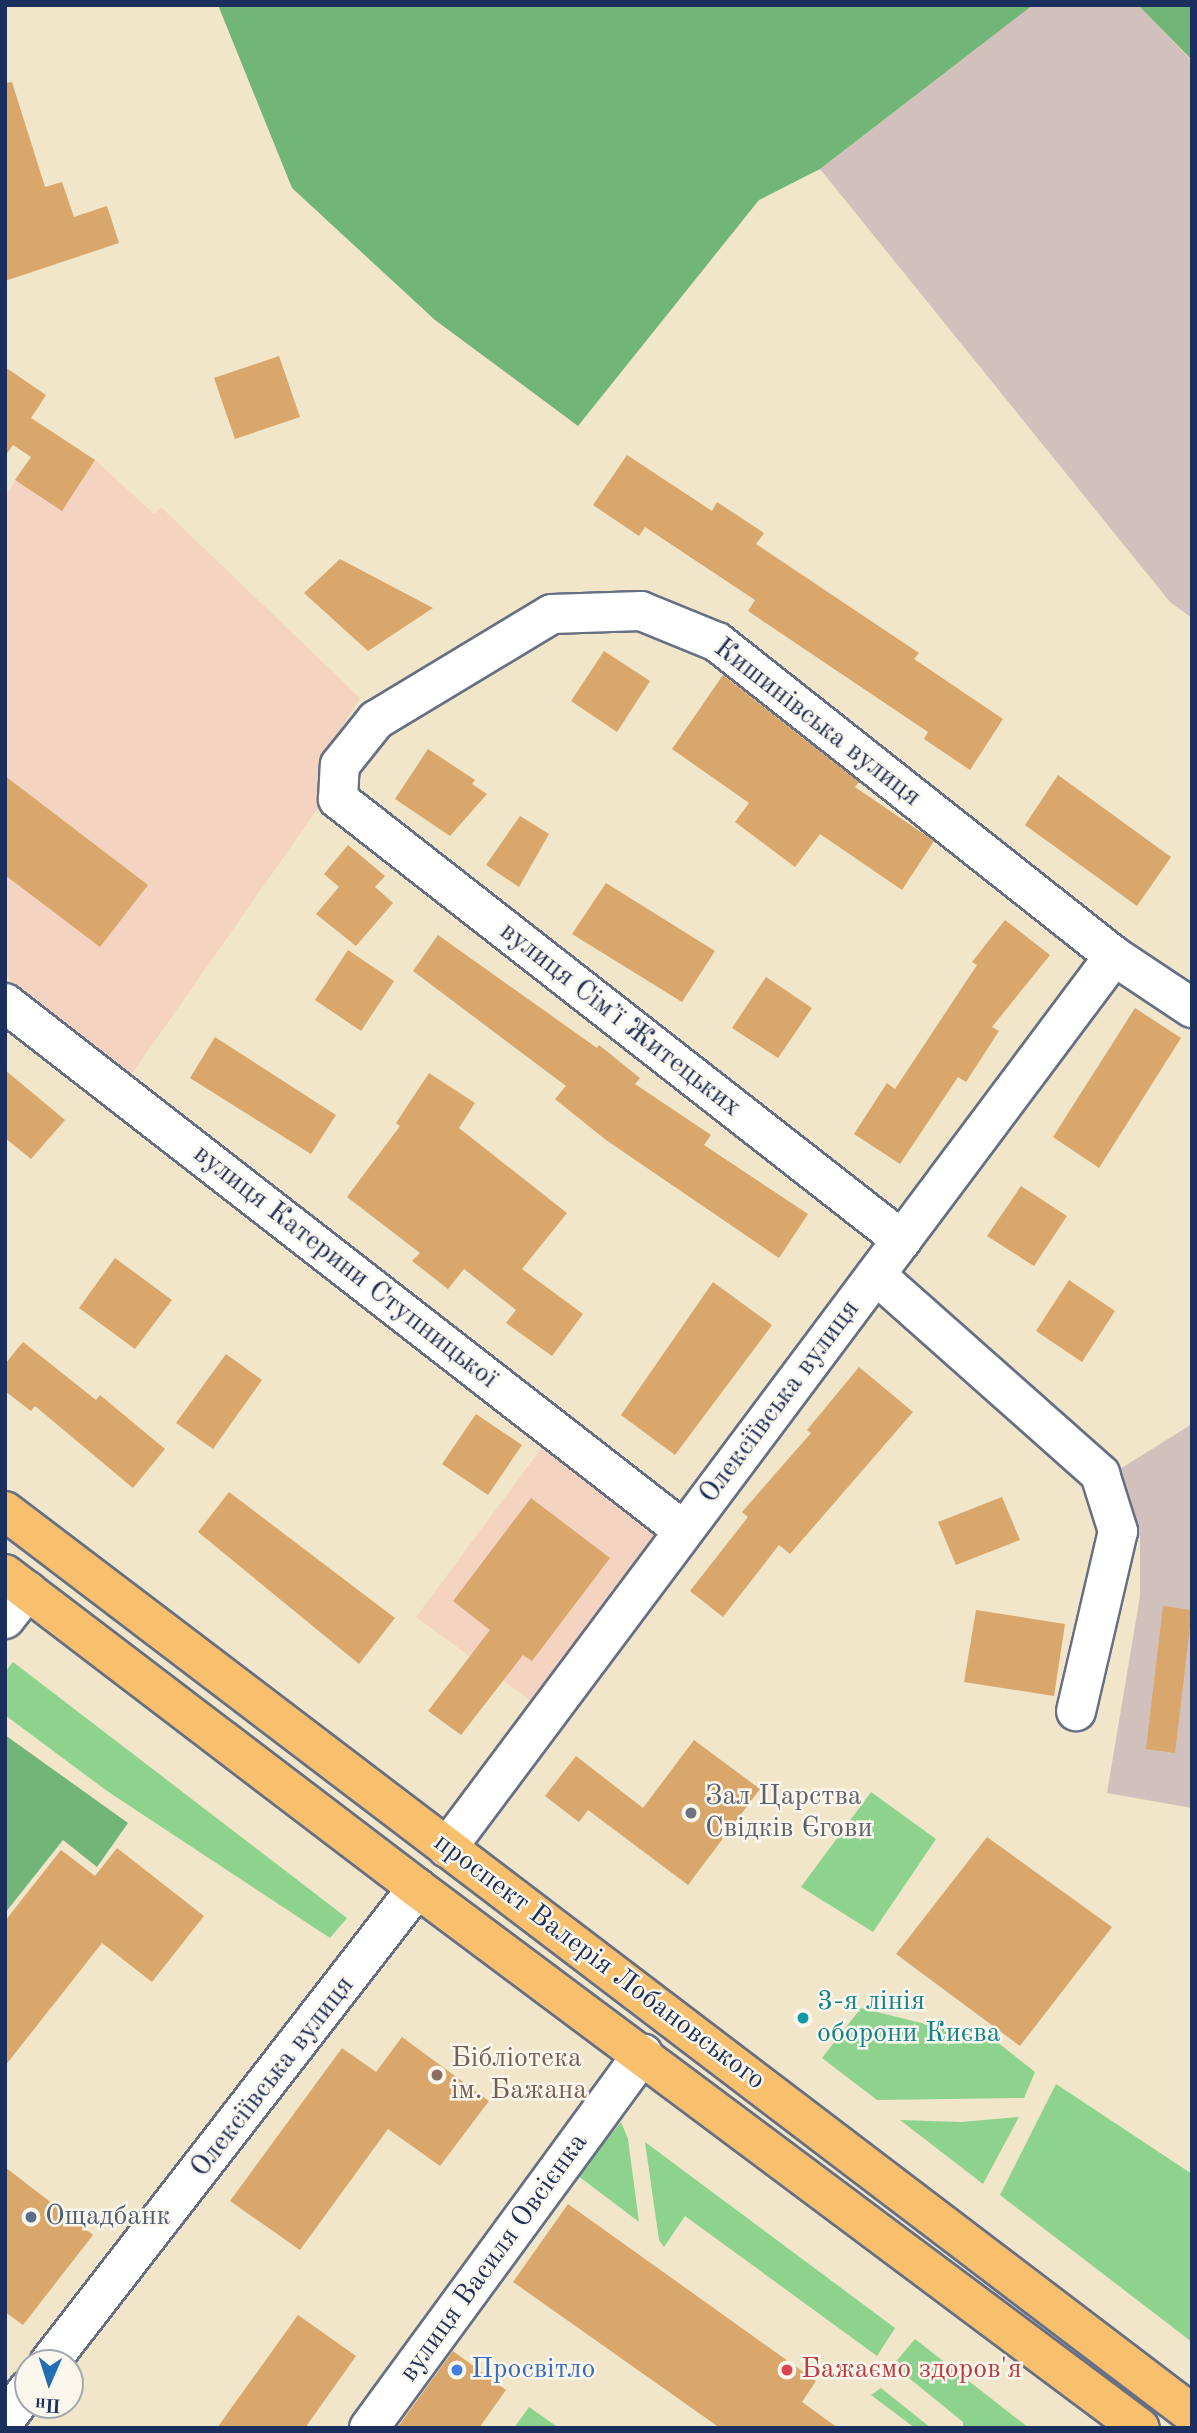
<!DOCTYPE html>
<meta charset="utf-8">
<style>
body{margin:0}
#map{position:relative;width:1197px;height:2433px;overflow:hidden;background:#f1e6ca;font-family:"Old Standard TT",serif}
div>[style]{position:absolute}
.built>*{inset:0;background:#f5d3c1}
.industrial>*{inset:0;background:#d1c0bc}
.green>*{inset:0;background:#8dd38d}
.forest>*{inset:0;background:#72b578}
.building>*{inset:0;background:#d9a76c}
.roads{filter:drop-shadow(2px 0 #666f84) drop-shadow(-2px 0 #666f84) drop-shadow(0 2px #666f84) drop-shadow(0 -2px #666f84)}
.minor>*{height:38px;margin:-19px;padding:0 19px;transform-origin:19px;border-radius:19px;background:#fff}
.major>*{height:38px;margin:-19px;padding:0 19px;transform-origin:19px;border-radius:19px;background:#f8bf6c}
.dots>*{width:19px;height:19px;translate:-50% -50%;box-sizing:border-box;border:4px solid #fbf7ec;border-radius:50%}
span{translate:-50% -50%;white-space:nowrap;text-align:center;line-height:1.15;-webkit-text-stroke:5px #fbf7ec;paint-order:stroke}
.street-label{font-size:28px;color:#1b2f5e}
.worship-label{font-size:28px;color:#5b616d}
.left{translate:0 -50%;text-align:left}
.culture-label{font-size:28px;color:#0d838f}
.education-label{font-size:28px;color:#785e54}
.service-label{font-size:28px;color:#4e5e75}
.shop-label{font-size:28px;color:#366cbe}
.health-label{font-size:28px;color:#be3a42}
.frame{position:absolute;inset:0;border:7px solid #1b2f5e;pointer-events:none}
.north{position:absolute;left:14px;top:2349px;width:70px;height:70px;box-sizing:border-box;background:#fbf7ec;border:2px solid #a1a7b3;border-radius:50%;rotate:183deg;font-size:19px;font-weight:700;line-height:28px;text-align:center;color:#1b2f5e}
.north::after{content:'';display:block;margin:auto;width:24px;height:32px;background:#1f6fb2;clip-path:polygon(50% 0,100% 100%,50% 72%,0 100%)}
</style>
<div id="map">
<div class="built">
<i style="clip-path:polygon(49px 430px,95px 460px,154px 514px,161px 507px,360px 698px,322px 759px,318px 808px,131px 1075px,5px 975px,5px 497px)"></i>
<i style="clip-path:polygon(546px 1442px,663px 1532px,542px 1709px,416px 1617px)"></i>
</div>
<div class="industrial">
<i style="clip-path:polygon(1033px 5px,1138px 5px,1192px 61px,1192px 618px,1170px 602px,820px 169px)"></i>
<i style="clip-path:polygon(1192px 1424px,1192px 1808px,1107px 1793px,1140px 1596px,1140px 1537px,1120px 1469px)"></i>
</div>
<div class="green">
<i style="clip-path:polygon(13px 1662px,347px 1918px,330px 1938px,107px 1791px,5px 1715px,5px 1672px)"></i>
<i style="clip-path:polygon(871px 1792px,936px 1839px,873px 1932px,801px 1887px)"></i>
<i style="clip-path:polygon(861px 2008px,997px 2042px,1035px 2072px,1024px 2098px,877px 2100px,822px 2058px)"></i>
<i style="clip-path:polygon(1056px 2084px,1192px 2174px,1192px 2342px,1000px 2195px)"></i>
<i style="clip-path:polygon(1019px 2117px,983px 2184px,900px 2120px,961px 2122px)"></i>
<i style="clip-path:polygon(621px 2122px,628px 2139px,639px 2222px,577px 2175px)"></i>
<i style="clip-path:polygon(645px 2142px,895px 2328px,877px 2356px,685px 2216px,664px 2247px,659px 2240px)"></i>
<i style="clip-path:polygon(915px 2339px,1029px 2428px,963px 2428px,963px 2422px,893px 2365px)"></i>
<i style="clip-path:polygon(881px 2388px,931px 2428px,915px 2428px,871px 2395px)"></i>
<i style="clip-path:polygon(529px 2407px,559px 2428px,514px 2428px)"></i>
</div>
<div class="forest">
<i style="clip-path:polygon(218px 5px,1033px 5px,820px 169px,759px 200px,578px 426px,435px 320px,292px 188px)"></i>
<i style="clip-path:polygon(1138px 5px,1192px 5px,1192px 61px,1192px 60px)"></i>
<i style="clip-path:polygon(5px 1735px,128px 1823px,97px 1867px,63px 1840px,5px 1913px)"></i>
</div>
<div class="building">
<i style="clip-path:polygon(12px 82px,45px 187px,62px 182px,74px 217px,107px 206px,119px 243px,5px 281px,5px 83px)"></i>
<i style="clip-path:polygon(279px 356px,300px 417px,235px 439px,214px 378px)"></i>
<i style="clip-path:polygon(5px 367px,46px 395px,31px 418px,95px 460px,62px 511px,15px 480px,31px 457px,13px 445px,5px 456px)"></i>
<i style="clip-path:polygon(627px 455px,712px 511px,717px 502px,764px 533px,756px 544px,919px 653px,914px 659px,1003px 719px,970px 770px,924px 739px,928px 732px,748px 611px,755px 600px,645px 527px,639px 536px,593px 505px)"></i>
<i style="clip-path:polygon(340px 559px,433px 608px,368px 651px,304px 593px)"></i>
<i style="clip-path:polygon(604px 651px,650px 681px,617px 732px,571px 701px)"></i>
<i style="clip-path:polygon(723px 675px,859px 782px,855px 787px,934px 841px,902px 890px,820px 834px,795px 867px,735px 822px,749px 803px,672px 749px)"></i>
<i style="clip-path:polygon(428px 749px,475px 780px,472px 784px,487px 794px,450px 836px,395px 799px)"></i>
<i style="clip-path:polygon(1058px 775px,1171px 857px,1137px 906px,1025px 825px)"></i>
<i style="clip-path:polygon(5px 776px,148px 885px,100px 947px,5px 875px)"></i>
<i style="clip-path:polygon(520px 816px,549px 834px,519px 887px,486px 865px)"></i>
<i style="clip-path:polygon(348px 845px,385px 876px,375px 887px,393px 903px,356px 946px,316px 914px,339px 887px,324px 874px)"></i>
<i style="clip-path:polygon(606px 883px,715px 951px,682px 1002px,572px 934px)"></i>
<i style="clip-path:polygon(1005px 920px,1050px 955px,992px 1027px,999px 1031px,966px 1082px,958px 1077px,900px 1164px,854px 1134px,887px 1083px,895px 1089px,977px 965px,972px 962px)"></i>
<i style="clip-path:polygon(438px 935px,597px 1048px,599px 1045px,640px 1078px,635px 1084px,711px 1135px,704px 1145px,808px 1214px,779px 1258px,606px 1140px,555px 1099px,566px 1086px,413px 971px)"></i>
<i style="clip-path:polygon(348px 950px,394px 981px,361px 1031px,315px 1000px)"></i>
<i style="clip-path:polygon(766px 977px,812px 1008px,778px 1058px,732px 1028px)"></i>
<i style="clip-path:polygon(1135px 1008px,1181px 1038px,1099px 1168px,1053px 1137px)"></i>
<i style="clip-path:polygon(215px 1037px,336px 1115px,311px 1154px,190px 1078px)"></i>
<i style="clip-path:polygon(5px 1070px,65px 1120px,31px 1159px,5px 1138px)"></i>
<i style="clip-path:polygon(429px 1073px,475px 1103px,459px 1128px,567px 1213px,522px 1269px,583px 1314px,552px 1356px,506px 1323px,516px 1310px,464px 1269px,448px 1289px,412px 1261px,420px 1253px,347px 1197px,400px 1126px,396px 1123px)"></i>
<i style="clip-path:polygon(1021px 1186px,1067px 1216px,1034px 1266px,987px 1236px)"></i>
<i style="clip-path:polygon(115px 1258px,172px 1300px,135px 1349px,79px 1308px)"></i>
<i style="clip-path:polygon(1069px 1280px,1115px 1311px,1082px 1362px,1036px 1331px)"></i>
<i style="clip-path:polygon(713px 1282px,772px 1325px,675px 1455px,621px 1415px)"></i>
<i style="clip-path:polygon(23px 1342px,96px 1400px,100px 1395px,165px 1449px,133px 1488px,35px 1406px,31px 1411px,5px 1391px,5px 1364px)"></i>
<i style="clip-path:polygon(226px 1354px,262px 1380px,213px 1449px,176px 1423px)"></i>
<i style="clip-path:polygon(859px 1367px,913px 1412px,790px 1554px,779px 1545px,723px 1617px,690px 1591px,748px 1517px,742px 1512px,811px 1433px,807px 1430px)"></i>
<i style="clip-path:polygon(476px 1414px,522px 1445px,488px 1495px,442px 1464px)"></i>
<i style="clip-path:polygon(229px 1492px,395px 1618px,359px 1664px,198px 1532px)"></i>
<i style="clip-path:polygon(1002px 1497px,1020px 1540px,956px 1565px,938px 1522px)"></i>
<i style="clip-path:polygon(531px 1498px,610px 1558px,532px 1661px,523px 1655px,461px 1735px,428px 1711px,490px 1630px,453px 1601px)"></i>
<i style="clip-path:polygon(1163px 1606px,1192px 1610px,1175px 1753px,1146px 1749px)"></i>
<i style="clip-path:polygon(976px 1610px,1065px 1624px,1054px 1696px,964px 1682px)"></i>
<i style="clip-path:polygon(694px 1740px,760px 1789px,688px 1885px,588px 1810px,579px 1822px,545px 1796px,576px 1756px,643px 1808px)"></i>
<i style="clip-path:polygon(987px 1837px,1112px 1927px,1020px 2046px,896px 1954px)"></i>
<i style="clip-path:polygon(117px 1848px,204px 1916px,152px 1982px,102px 1943px,5px 2066px,5px 1921px,61px 1850px,95px 1876px)"></i>
<i style="clip-path:polygon(402px 2037px,489px 2101px,440px 2166px,388px 2129px,300px 2250px,230px 2201px,342px 2048px,376px 2072px)"></i>
<i style="clip-path:polygon(5px 2167px,93px 2235px,23px 2325px,5px 2312px)"></i>
<i style="clip-path:polygon(568px 2204px,816px 2381px,802px 2402px,838px 2428px,720px 2428px,513px 2282px)"></i>
<i style="clip-path:polygon(298px 2315px,356px 2356px,305px 2428px,217px 2428px)"></i>
<i style="clip-path:polygon(453px 2351px,506px 2390px,479px 2428px,397px 2428px)"></i>
</div>
<div class="roads">
<div class="minor">
<i style="left:5px;top:1003px;width:860px;rotate:37.87deg"></i>
<i style="left:902px;top:1240px;width:716px;rotate:-141.98deg"></i>
<i style="left:338px;top:799px;width:34px;rotate:-87deg"></i>
<i style="left:340px;top:765px;width:58px;rotate:-51.3deg"></i>
<i style="left:376px;top:720px;width:205px;rotate:-31.1deg"></i>
<i style="left:552px;top:614px;width:89px;rotate:-1.9deg"></i>
<i style="left:641px;top:611px;width:82px;rotate:22.2deg"></i>
<i style="left:717px;top:642px;width:506px;rotate:38.34deg"></i>
<i style="left:1114px;top:956px;width:94px;rotate:33.7deg"></i>
<i style="left:876px;top:1275px;width:300px;rotate:41.6deg"></i>
<i style="left:1100px;top:1474px;width:60px;rotate:72.5deg"></i>
<i style="left:1118px;top:1531px;width:185px;rotate:103.1deg"></i>
<i style="left:5px;top:1619px;width:36px;rotate:-52deg"></i>
<i style="left:447px;top:1848px;width:1114px;rotate:-53.21deg"></i>
<i style="left:49px;top:2363px;width:601px;rotate:-52.23deg"></i>
<i style="left:5px;top:2420px;width:38px;rotate:-53deg"></i>
<i style="left:369px;top:2428px;width:464px;rotate:-53.8deg"></i>
</div>
<div class="major">
<i style="left:5px;top:1511px;width:1491px;rotate:37.26deg"></i>
<i style="left:5px;top:1574px;width:518px;rotate:37.31deg"></i>
<i style="left:417px;top:1888px;width:902px;rotate:36.76deg"></i>
</div>
</div>
<div class="dots">
<i style="left:691px;top:1813px;background:#6b7280"></i>
<i style="left:803px;top:2018px;background:#0f9aa8"></i>
<i style="left:437px;top:2075px;background:#8d6e63"></i>
<i style="left:31px;top:2217px;background:#5c6f8a"></i>
<i style="left:457px;top:2370px;background:#3f7fe0"></i>
<i style="left:787px;top:2370px;background:#e0444e"></i>
</div>
<div class="street-label">
<span style="left:817px;top:723px;rotate:38deg">Кишинівська вулиця</span>
<span style="left:620px;top:1020px;rotate:38deg">вулиця Сімʼї Житецьких</span>
<span style="left:345px;top:1267px;rotate:38deg">вулиця Катерини Ступницької</span>
<span style="left:780px;top:1402px;rotate:-53deg">Олексіївська вулиця</span>
<span style="left:599px;top:1962px;rotate:37deg">проспект Валерія Лобановського</span>
<span style="left:273px;top:2077px;rotate:-52deg">Олексіївська вулиця</span>
<span style="left:494px;top:2258px;rotate:-54deg">вулиця Василя Овсієнка</span>
</div>
<div class="worship-label">
<span class="left" style="left:705px;top:1813px">Зал Царства<br>Свідків Єгови</span>
</div>
<div class="culture-label">
<span class="left" style="left:817px;top:2018px">3-я лінія<br>оборони Києва</span>
</div>
<div class="education-label">
<span class="left" style="left:451px;top:2075px">Бібліотека<br>ім. Бажана</span>
</div>
<div class="service-label">
<span class="left" style="left:45px;top:2217px">Ощадбанк</span>
</div>
<div class="shop-label">
<span class="left" style="left:471px;top:2370px">Просвітло</span>
</div>
<div class="health-label">
<span class="left" style="left:801px;top:2370px">Бажаємо здоров'я</span>
</div>
<div class="frame"></div>
<div class="north">Пн</div>
</div>
